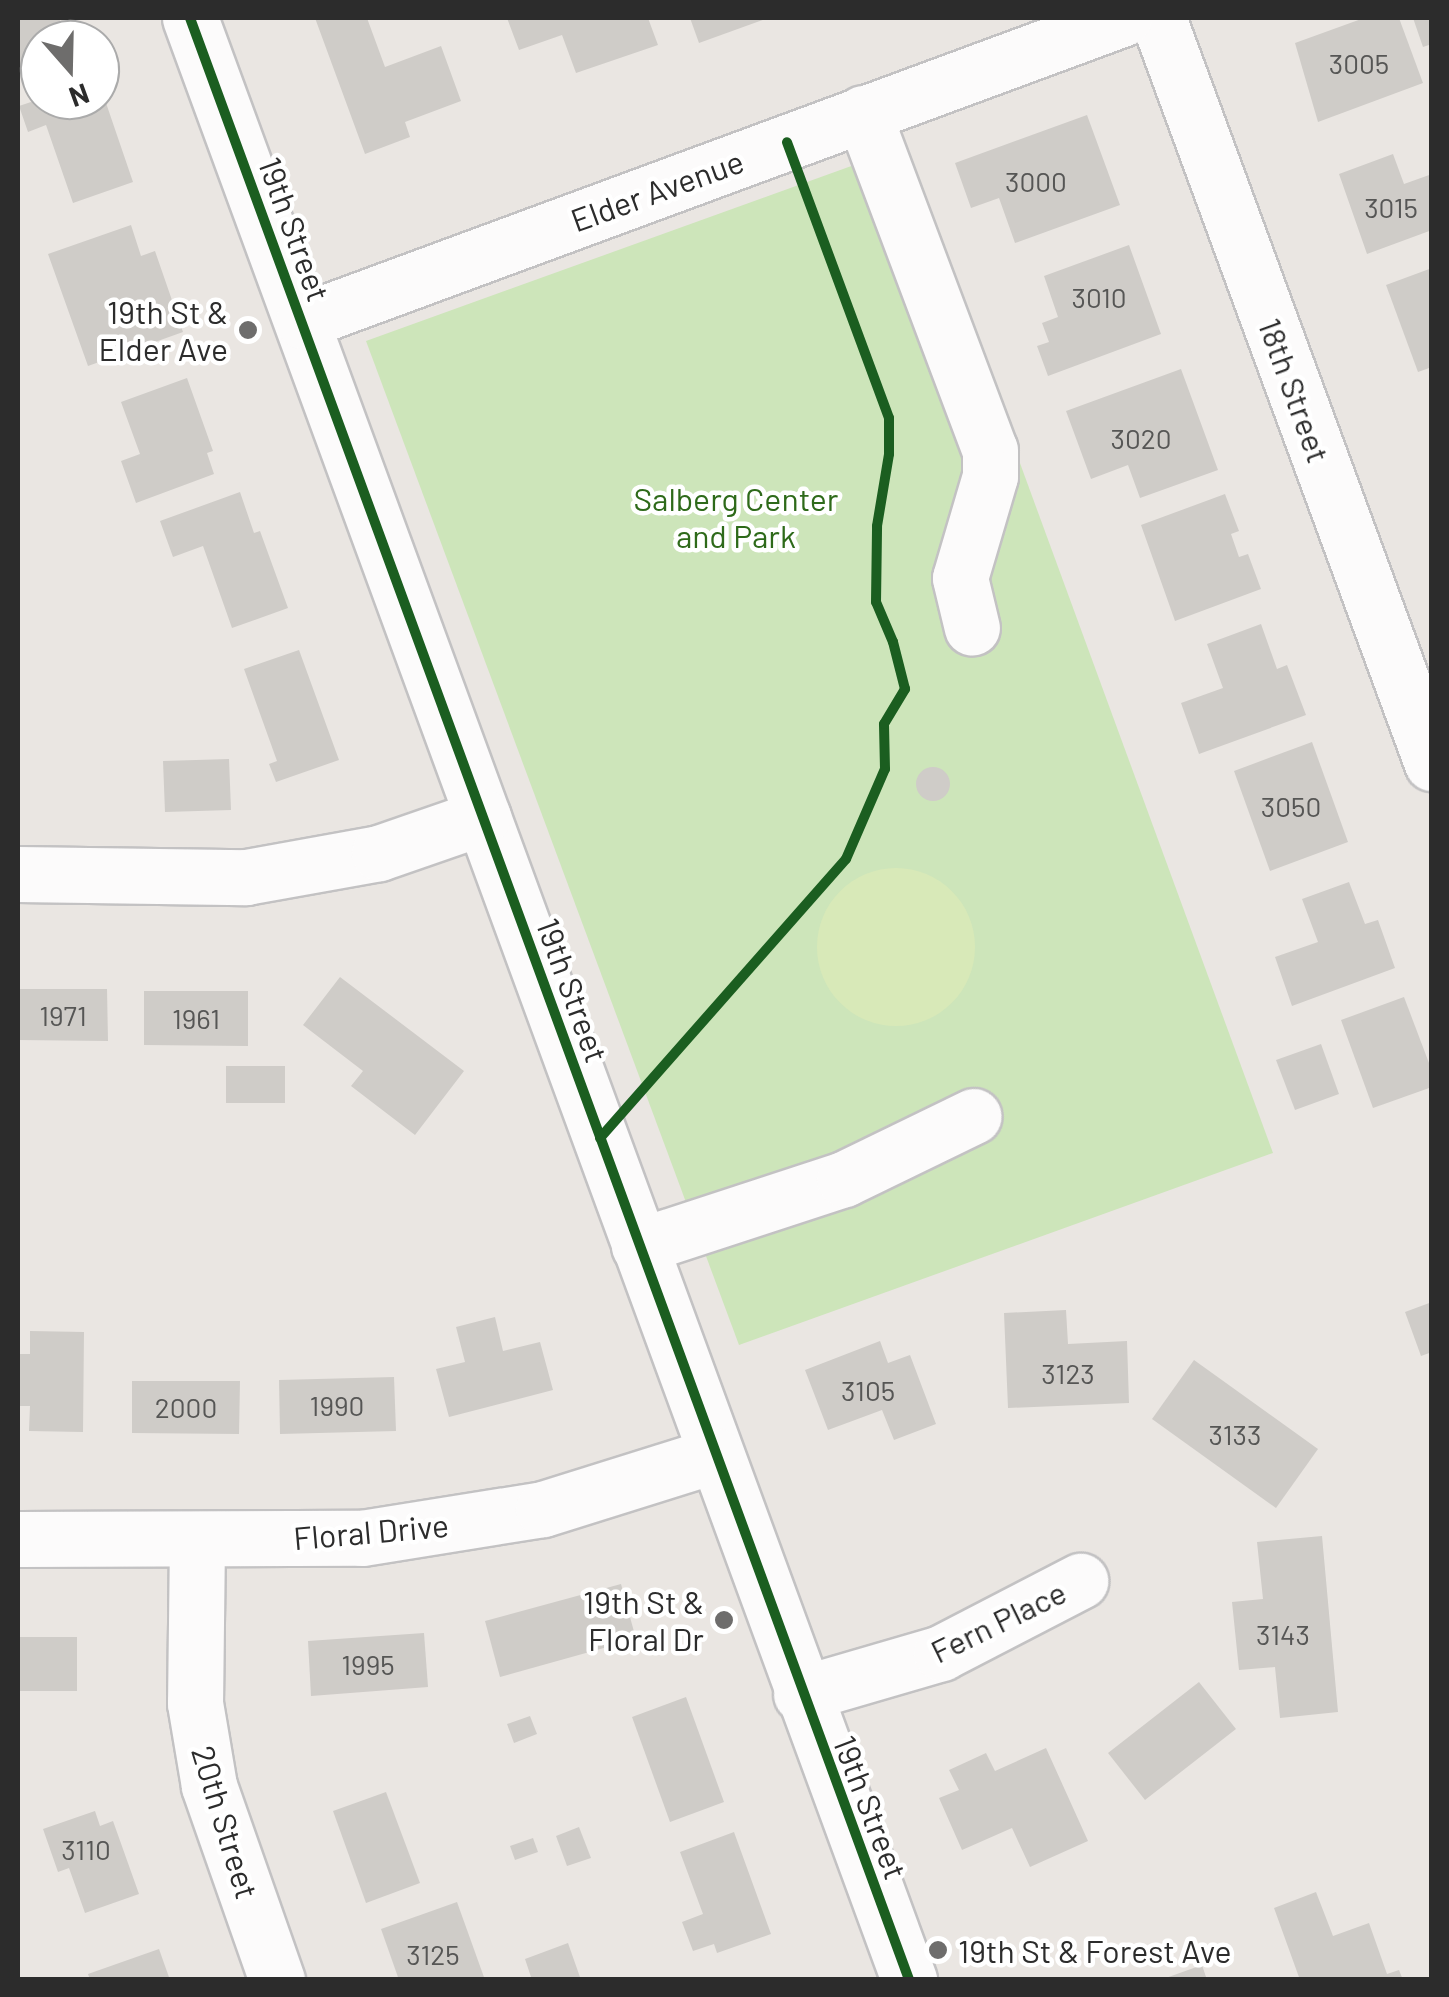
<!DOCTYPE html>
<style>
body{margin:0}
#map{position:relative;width:1449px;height:1997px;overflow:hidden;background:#eae6e2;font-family:Barlow,sans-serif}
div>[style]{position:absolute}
.green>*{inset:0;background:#cde5ba}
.pitch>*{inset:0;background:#d8e9b8}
.round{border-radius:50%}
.building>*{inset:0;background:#cfccc8}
.roads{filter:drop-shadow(2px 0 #c3c2c3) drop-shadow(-2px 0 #c3c2c3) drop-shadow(0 2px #c3c2c3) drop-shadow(0 -2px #c3c2c3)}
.minor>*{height:55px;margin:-27.5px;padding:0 27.5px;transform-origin:27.5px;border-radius:27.5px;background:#fcfbfb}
.cycleway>*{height:10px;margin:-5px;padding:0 5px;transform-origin:5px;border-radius:5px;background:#1b5e20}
.dots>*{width:28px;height:28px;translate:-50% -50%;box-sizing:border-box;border:5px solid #fff;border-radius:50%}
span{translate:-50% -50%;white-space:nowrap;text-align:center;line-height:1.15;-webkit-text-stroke:9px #fff;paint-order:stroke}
.number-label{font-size:28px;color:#565655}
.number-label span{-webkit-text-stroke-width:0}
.street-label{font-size:32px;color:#2c2c2c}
.poi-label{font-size:32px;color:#2c2c2c}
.right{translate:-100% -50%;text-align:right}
.left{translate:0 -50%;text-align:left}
.park-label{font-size:32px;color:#2e6a1a}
.frame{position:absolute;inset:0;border:20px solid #2c2c2c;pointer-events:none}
.north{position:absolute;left:20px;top:20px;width:100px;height:100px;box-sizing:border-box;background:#fff;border:2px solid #ababab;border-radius:50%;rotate:160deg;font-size:28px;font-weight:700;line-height:40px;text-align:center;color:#2c2c2c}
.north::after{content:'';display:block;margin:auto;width:35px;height:45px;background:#6e6d6c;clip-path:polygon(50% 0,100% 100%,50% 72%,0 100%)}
</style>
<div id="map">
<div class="green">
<i style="clip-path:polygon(904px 147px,1273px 1153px,739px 1345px,366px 341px)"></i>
</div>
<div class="pitch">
<i class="round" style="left:817px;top:868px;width:158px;height:158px"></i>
</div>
<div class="building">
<i style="clip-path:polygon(18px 18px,59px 18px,67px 40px,40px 40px,40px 66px,18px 74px)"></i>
<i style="clip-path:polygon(315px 18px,367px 18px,385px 67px,441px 46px,461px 101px,405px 122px,410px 137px,365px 154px)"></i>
<i style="clip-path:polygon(507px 18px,648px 18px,658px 45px,576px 73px,562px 35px,519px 50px)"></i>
<i style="clip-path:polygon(690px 18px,768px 18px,699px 43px)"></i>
<i style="clip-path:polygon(1364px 18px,1399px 18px,1423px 83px,1318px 122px,1295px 43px)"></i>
<i style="clip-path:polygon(1413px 18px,1432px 18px,1432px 44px,1423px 47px)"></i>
<i style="clip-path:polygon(40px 99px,92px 100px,93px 105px,105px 100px,133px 182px,73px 203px,46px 125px,28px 132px,19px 106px)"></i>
<i style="clip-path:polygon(1087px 115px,1120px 205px,1015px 243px,999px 198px,971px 208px,955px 163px)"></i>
<i style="clip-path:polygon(1393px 154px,1404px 184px,1432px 174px,1432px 230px,1367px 254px,1339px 174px)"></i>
<i style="clip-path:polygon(131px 225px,141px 256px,155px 251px,183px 332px,88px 366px,48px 254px)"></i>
<i style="clip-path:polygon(1129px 245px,1161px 334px,1048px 376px,1037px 346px,1049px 342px,1042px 323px,1058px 317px,1044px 276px)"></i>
<i style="clip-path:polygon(1432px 268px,1432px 367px,1418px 372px,1386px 285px)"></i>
<i style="clip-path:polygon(1181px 369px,1218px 470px,1140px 498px,1128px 465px,1091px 479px,1066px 411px)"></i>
<i style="clip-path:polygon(187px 378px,213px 451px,207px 453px,214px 474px,136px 503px,121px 461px,140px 454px,121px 402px)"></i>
<i style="clip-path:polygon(240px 492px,254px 533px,260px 531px,288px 608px,232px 628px,203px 546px,173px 557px,160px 521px)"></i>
<i style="clip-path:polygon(1225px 494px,1239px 531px,1231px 534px,1239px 557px,1248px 554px,1261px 589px,1175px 621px,1141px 525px)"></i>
<i style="clip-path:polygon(1261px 624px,1277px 669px,1287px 665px,1306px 715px,1199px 754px,1181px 703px,1223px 688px,1207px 644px)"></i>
<i style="clip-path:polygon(299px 650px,339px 760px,276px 782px,269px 764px,277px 761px,244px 669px)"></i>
<i style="clip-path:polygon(1312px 742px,1348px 842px,1270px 871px,1234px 771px)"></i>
<i style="clip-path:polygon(229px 759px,231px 810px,165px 812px,163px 761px)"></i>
<i class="round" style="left:916px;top:767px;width:34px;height:34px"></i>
<i style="clip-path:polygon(1349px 882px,1365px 924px,1378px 920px,1395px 968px,1292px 1006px,1275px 957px,1318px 942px,1302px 899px)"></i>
<i style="clip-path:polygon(340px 977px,464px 1071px,415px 1135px,351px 1086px,363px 1071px,303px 1025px)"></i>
<i style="clip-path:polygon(18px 989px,107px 989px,108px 1041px,18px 1040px)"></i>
<i style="clip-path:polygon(144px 991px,248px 991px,248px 1046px,144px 1045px)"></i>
<i style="clip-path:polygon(1404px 997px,1432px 1071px,1432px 1087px,1373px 1108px,1341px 1020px)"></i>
<i style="clip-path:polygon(1321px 1044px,1339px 1094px,1295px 1110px,1276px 1060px)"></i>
<i style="clip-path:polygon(226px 1066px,285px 1066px,285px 1103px,226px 1103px)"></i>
<i style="clip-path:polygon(1432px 1302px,1432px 1352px,1421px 1356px,1405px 1312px)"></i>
<i style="clip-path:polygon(1066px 1310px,1068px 1344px,1127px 1341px,1129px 1403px,1008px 1408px,1004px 1313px)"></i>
<i style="clip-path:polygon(495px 1317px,503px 1351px,540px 1342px,553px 1390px,449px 1417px,436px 1369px,465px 1362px,456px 1327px)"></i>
<i style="clip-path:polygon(30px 1331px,84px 1332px,83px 1432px,29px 1431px,30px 1406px,18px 1406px,18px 1354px,30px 1354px)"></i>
<i style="clip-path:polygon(880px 1341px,888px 1363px,910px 1355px,936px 1424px,894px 1440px,882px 1410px,828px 1430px,805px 1370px)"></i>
<i style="clip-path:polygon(1194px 1360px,1318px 1449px,1276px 1508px,1152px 1419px)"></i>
<i style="clip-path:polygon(394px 1377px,396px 1431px,280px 1434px,279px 1380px)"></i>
<i style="clip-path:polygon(132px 1381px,240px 1381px,239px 1434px,132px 1433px)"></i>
<i style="clip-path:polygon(1322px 1536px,1338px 1712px,1280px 1718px,1275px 1667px,1239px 1670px,1232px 1602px,1263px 1599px,1257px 1542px)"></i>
<i style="clip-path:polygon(621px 1584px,636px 1639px,500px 1677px,485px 1621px)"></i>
<i style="clip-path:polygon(424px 1633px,428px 1687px,311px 1696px,308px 1641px)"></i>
<i style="clip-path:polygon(18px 1637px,77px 1637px,77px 1691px,18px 1691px)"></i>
<i style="clip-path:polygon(1199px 1682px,1236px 1729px,1145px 1800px,1108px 1753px)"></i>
<i style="clip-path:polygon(686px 1697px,724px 1802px,670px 1822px,632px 1717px)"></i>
<i style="clip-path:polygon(530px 1716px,537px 1734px,514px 1743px,507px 1724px)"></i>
<i style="clip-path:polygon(1046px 1748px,1088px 1841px,1030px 1867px,1012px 1828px,962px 1850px,939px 1798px,959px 1790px,949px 1770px,986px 1753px,995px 1771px)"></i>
<i style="clip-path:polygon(386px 1792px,420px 1883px,366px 1903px,333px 1811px)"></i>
<i style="clip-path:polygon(95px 1811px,100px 1826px,113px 1821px,139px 1894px,85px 1913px,69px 1868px,58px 1872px,43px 1829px)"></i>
<i style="clip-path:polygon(579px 1827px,591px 1858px,567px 1866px,556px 1836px)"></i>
<i style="clip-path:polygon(734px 1832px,771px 1934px,717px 1953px,714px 1944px,693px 1951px,682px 1922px,703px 1914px,680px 1852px)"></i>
<i style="clip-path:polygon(533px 1838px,538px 1852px,515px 1860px,510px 1846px)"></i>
<i style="clip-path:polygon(1316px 1892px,1333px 1936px,1369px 1923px,1387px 1974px,1399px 1970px,1403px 1980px,1300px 1980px,1274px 1908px)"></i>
<i style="clip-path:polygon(457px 1902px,485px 1980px,399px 1980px,381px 1929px)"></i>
<i style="clip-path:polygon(568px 1943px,581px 1980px,532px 1980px,525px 1959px)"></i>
<i style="clip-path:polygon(159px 1949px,170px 1980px,90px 1980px,88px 1974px)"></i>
<i style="clip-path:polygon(1202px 1965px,1207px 1980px,1163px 1980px,1163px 1979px)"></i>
</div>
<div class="roads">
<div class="minor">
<i style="left:190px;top:18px;width:2090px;rotate:69.87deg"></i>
<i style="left:1158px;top:18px;width:794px;rotate:69.81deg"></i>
<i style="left:863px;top:113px;width:360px;rotate:69.4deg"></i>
<i style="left:990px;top:450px;width:26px;rotate:90deg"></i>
<i style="left:990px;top:476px;width:106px;rotate:106.4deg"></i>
<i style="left:960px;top:578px;width:51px;rotate:76.5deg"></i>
<i style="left:303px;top:321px;width:875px;rotate:-20.26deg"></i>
<i style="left:18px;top:874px;width:228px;rotate:0.8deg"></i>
<i style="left:246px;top:877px;width:135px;rotate:-10.2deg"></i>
<i style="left:379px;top:853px;width:110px;rotate:-19.1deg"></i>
<i style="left:639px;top:1246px;width:216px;rotate:-18.1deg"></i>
<i style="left:844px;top:1179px;width:144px;rotate:-25.9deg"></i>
<i style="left:18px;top:1539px;width:344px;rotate:-0.2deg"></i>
<i style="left:362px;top:1538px;width:183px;rotate:-9.1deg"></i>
<i style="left:543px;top:1509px;width:180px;rotate:-17.4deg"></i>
<i style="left:197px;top:1541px;width:162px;rotate:90.7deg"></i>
<i style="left:195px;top:1703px;width:84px;rotate:80.4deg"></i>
<i style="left:209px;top:1786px;width:206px;rotate:70.7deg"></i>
<i style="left:801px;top:1694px;width:146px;rotate:-16.3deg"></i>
<i style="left:941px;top:1653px;width:157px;rotate:-27.4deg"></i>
</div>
</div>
<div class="cycleway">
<i style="left:190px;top:18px;width:2090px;rotate:69.87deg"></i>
<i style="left:600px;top:1138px;width:372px;rotate:-48.6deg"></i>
<i style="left:846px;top:859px;width:98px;rotate:-66.6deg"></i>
<i style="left:885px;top:769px;width:45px;rotate:-91.3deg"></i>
<i style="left:884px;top:724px;width:41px;rotate:-59deg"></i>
<i style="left:905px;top:689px;width:49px;rotate:-104.3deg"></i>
<i style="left:893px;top:642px;width:43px;rotate:-113deg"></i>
<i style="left:876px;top:602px;width:76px;rotate:-89.2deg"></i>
<i style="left:877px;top:526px;width:73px;rotate:-80.5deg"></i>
<i style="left:889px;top:454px;width:36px;rotate:-90deg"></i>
<i style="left:889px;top:418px;width:294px;rotate:-110.3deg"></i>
</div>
<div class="dots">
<i style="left:248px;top:330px;background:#6e6d6c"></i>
<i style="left:724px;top:1620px;background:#6e6d6c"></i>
<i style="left:938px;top:1950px;background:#6e6d6c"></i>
</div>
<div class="number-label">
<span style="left:1359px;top:63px">3005</span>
<span style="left:1036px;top:181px">3000</span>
<span style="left:1391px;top:207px">3015</span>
<span style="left:1099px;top:297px">3010</span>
<span style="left:1141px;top:438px">3020</span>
<span style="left:1291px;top:806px">3050</span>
<span style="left:63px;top:1015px">1971</span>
<span style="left:196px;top:1018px">1961</span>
<span style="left:1068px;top:1373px">3123</span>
<span style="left:868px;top:1390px">3105</span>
<span style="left:337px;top:1405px">1990</span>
<span style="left:186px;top:1407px">2000</span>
<span style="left:1235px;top:1434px">3133</span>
<span style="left:1283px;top:1634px">3143</span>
<span style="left:368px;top:1664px">1995</span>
<span style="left:86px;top:1849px">3110</span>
<span style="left:433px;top:1954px">3125</span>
</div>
<div class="street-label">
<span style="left:657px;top:190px;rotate:-20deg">Elder Avenue</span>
<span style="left:295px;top:229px;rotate:70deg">19th Street</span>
<span style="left:1295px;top:390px;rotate:70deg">18th Street</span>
<span style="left:573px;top:990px;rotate:70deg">19th Street</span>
<span style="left:371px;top:1531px;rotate:-5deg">Floral Drive</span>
<span style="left:998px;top:1621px;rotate:-26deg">Fern Place</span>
<span style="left:871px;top:1807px;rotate:69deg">19th Street</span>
<span style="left:226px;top:1822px;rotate:73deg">20th Street</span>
</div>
<div class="poi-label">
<span class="right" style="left:228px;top:330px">19th St &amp;<br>Elder Ave</span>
<span class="right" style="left:704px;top:1620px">19th St &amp;<br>Floral Dr</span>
<span class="left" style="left:958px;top:1950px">19th St &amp; Forest Ave</span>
</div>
<div class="park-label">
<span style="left:736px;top:517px">Salberg Center<br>and Park</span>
</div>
<div class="frame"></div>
<div class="north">N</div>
</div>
